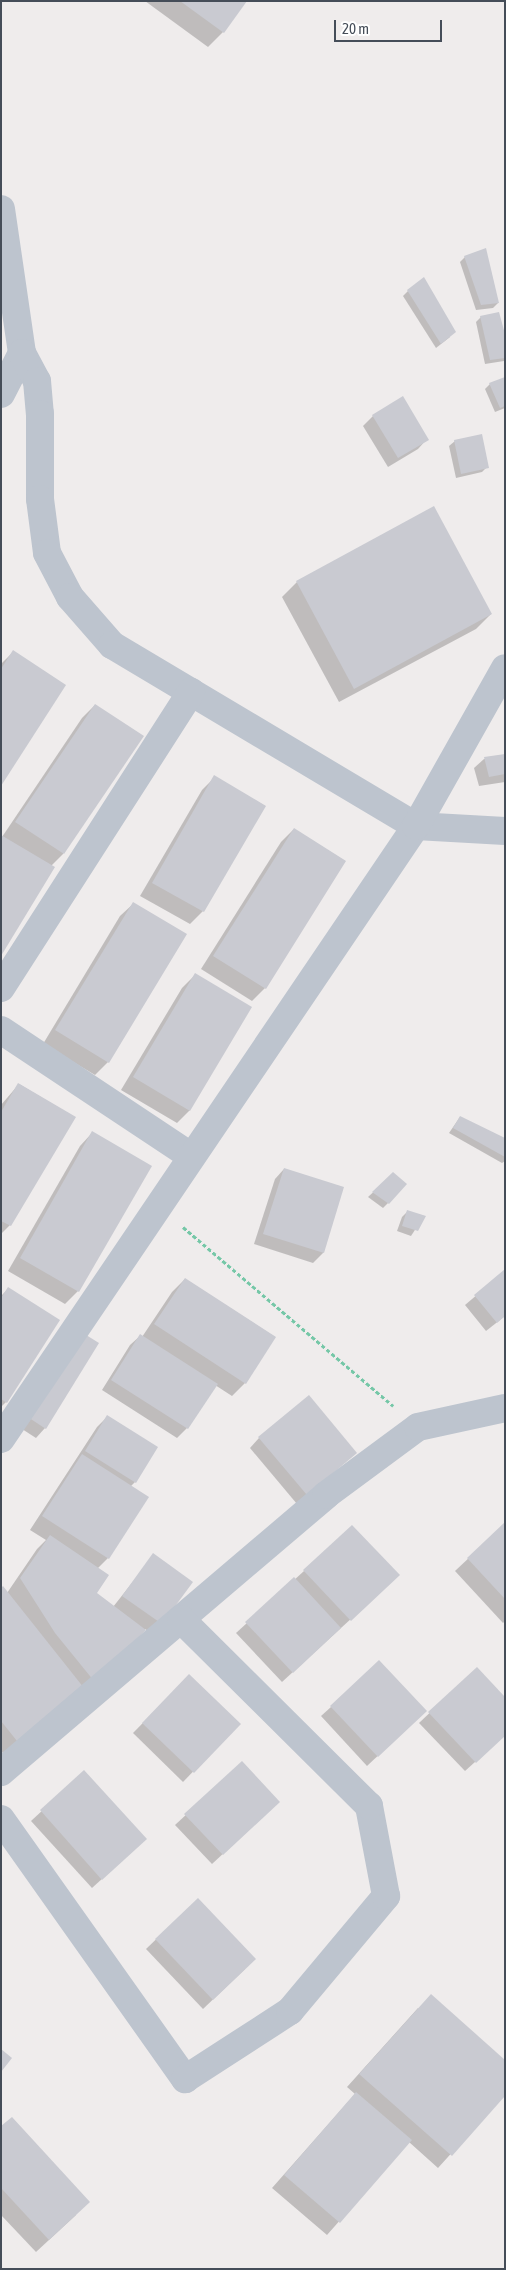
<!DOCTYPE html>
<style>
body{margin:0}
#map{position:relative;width:506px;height:2270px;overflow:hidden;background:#efecec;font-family:"Asap Condensed",sans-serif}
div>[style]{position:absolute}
.shadow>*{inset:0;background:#0003}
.building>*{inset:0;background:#c9cad1}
.path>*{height:3px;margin-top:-1.5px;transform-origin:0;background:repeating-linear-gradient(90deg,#75c7a7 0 4px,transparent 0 6.5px)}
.minor>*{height:28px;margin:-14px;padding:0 14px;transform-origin:14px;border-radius:14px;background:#bdc4ce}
span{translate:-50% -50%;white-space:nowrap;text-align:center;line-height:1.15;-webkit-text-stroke:4px #fff;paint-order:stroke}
.frame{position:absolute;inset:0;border:2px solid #454d58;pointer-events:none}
.scale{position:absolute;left:334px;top:20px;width:108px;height:22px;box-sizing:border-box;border:2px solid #454d58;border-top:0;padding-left:6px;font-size:15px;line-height:18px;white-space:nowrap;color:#454d58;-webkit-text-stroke:4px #fff;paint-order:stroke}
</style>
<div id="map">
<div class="shadow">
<i style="clip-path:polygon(145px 1px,245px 1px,223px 32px,208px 47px)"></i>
<i style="clip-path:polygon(465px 257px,498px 303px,493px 308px,476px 310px,460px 262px)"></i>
<i style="clip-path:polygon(408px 291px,450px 337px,436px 348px,403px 296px)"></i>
<i style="clip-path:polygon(481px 317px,505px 339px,504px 361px,485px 364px,476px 322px)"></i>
<i style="clip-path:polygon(505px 378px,505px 408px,495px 412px,485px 389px,490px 384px)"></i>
<i style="clip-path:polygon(402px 398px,427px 439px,418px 449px,388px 467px,363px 426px,373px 416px)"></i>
<i style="clip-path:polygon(455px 441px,487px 467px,482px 472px,456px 478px,449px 446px)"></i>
<i style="clip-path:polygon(297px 582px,491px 614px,476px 629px,339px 702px,282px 597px)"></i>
<i style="clip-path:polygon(13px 652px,1px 784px,1px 664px)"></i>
<i style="clip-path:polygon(95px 705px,63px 854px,51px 866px,2px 837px,82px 718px)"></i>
<i style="clip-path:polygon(505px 755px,505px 782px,479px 786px,474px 768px,484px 759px)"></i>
<i style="clip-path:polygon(215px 777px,265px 806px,203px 911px,190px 924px,140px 896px,202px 790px)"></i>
<i style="clip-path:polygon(294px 829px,345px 861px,265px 988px,252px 1001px,201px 969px,281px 842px)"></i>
<i style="clip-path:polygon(133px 904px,108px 1062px,95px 1075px,43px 1044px,120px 916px)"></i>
<i style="clip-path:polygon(195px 975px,190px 1110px,177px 1123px,121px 1090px,182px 988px)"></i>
<i style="clip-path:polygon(19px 1084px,74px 1117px,10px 1225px,1px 1234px,1px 1105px)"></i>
<i style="clip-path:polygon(460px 1117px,505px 1139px,505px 1161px,502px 1163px,449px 1133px)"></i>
<i style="clip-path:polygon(92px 1133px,78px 1291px,65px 1304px,8px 1271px,80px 1146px)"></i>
<i style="clip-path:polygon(284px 1169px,343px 1188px,323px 1253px,313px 1263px,254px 1244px,275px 1179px)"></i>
<i style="clip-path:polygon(393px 1174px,388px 1203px,383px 1208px,368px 1197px)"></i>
<i style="clip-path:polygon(407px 1212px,424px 1216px,411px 1236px,397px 1231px,402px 1217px)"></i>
<i style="clip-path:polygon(505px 1271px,505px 1316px,486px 1331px,465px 1305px)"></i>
<i style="clip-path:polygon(185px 1279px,275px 1337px,245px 1383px,232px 1396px,215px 1385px,187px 1428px,177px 1438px,102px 1390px,130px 1345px,140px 1336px,142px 1337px,172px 1292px)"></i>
<i style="clip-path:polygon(8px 1289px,6px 1402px,1px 1407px,1px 1296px)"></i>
<i style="clip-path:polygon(70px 1327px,45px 1428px,36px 1438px,8px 1420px)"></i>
<i style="clip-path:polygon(107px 1417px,135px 1482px,130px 1487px,108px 1558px,97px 1569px,95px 1593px,113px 1607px,154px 1555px,191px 1582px,151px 1633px,145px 1629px,81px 1693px,3px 1753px,1px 1751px,1px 1589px,7px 1593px,37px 1549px,46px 1540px,30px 1530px,97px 1427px)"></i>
<i style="clip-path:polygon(259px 1438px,355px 1452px,297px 1504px,250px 1448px)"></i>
<i style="clip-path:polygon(505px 1524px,505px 1621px,503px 1623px,455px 1571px)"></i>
<i style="clip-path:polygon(304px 1571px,388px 1585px,282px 1682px,236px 1633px)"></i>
<i style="clip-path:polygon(477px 1668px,505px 1735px,465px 1771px,419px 1723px)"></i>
<i style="clip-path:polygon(189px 1676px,239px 1724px,183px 1782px,133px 1733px)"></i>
<i style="clip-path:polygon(331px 1707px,415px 1721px,367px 1766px,321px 1716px)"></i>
<i style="clip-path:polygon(242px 1763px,268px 1812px,212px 1864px,175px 1825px)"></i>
<i style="clip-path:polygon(84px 1772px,136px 1848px,92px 1888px,31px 1821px)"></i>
<i style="clip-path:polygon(198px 1899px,245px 1969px,203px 2009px,146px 1949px)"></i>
<i style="clip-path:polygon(418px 2008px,505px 2094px,438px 2168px,409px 2142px,327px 2235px,272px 2188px,355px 2094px,347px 2087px)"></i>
<i style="clip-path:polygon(1px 2128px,76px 2215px,36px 2252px,1px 2215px)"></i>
</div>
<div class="building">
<i style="clip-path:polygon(180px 1px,247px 1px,224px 33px)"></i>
<i style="clip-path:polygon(486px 248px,499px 303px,481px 305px,464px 256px)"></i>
<i style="clip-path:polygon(424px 277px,456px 332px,441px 344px,407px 290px)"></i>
<i style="clip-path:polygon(499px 312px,505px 334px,505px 358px,490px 360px,480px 316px)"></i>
<i style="clip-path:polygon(505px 377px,505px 406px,500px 408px,489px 383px)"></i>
<i style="clip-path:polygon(403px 396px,429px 440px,398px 458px,372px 415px)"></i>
<i style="clip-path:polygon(482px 434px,489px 468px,461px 474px,454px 440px)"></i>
<i style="clip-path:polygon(434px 506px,492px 614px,354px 689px,296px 581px)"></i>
<i style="clip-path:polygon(13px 650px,66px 685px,1px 786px,1px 669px)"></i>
<i style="clip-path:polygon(95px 704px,144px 736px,64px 854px,15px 822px)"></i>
<i style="clip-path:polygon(505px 754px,505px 774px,489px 777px,484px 757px)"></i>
<i style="clip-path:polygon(214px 775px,266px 806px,204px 912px,152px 883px)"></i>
<i style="clip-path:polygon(294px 828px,346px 861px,266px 989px,213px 956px)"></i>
<i style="clip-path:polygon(1px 835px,55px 867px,1px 956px)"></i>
<i style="clip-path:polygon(133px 902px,187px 934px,109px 1063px,55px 1030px)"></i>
<i style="clip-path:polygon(195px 973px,252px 1007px,190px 1111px,133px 1077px)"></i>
<i style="clip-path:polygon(18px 1083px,76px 1117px,11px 1226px,1px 1221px,1px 1112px)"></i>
<i style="clip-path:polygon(460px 1116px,505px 1138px,505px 1157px,453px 1128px)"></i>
<i style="clip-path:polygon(92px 1131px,152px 1166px,79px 1292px,20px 1258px)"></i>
<i style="clip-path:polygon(284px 1168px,344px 1187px,324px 1253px,263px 1234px)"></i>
<i style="clip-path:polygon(393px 1172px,407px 1184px,389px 1204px,372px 1192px)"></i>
<i style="clip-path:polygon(407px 1210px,426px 1216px,418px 1231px,402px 1226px)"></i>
<i style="clip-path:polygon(505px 1269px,505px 1316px,497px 1323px,474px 1295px)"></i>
<i style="clip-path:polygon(185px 1278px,276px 1337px,246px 1384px,154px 1324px)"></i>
<i style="clip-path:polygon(8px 1287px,60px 1320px,7px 1403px,1px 1399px,1px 1298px)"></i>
<i style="clip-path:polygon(70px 1325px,99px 1343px,46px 1429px,17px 1410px)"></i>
<i style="clip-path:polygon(140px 1334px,218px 1384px,188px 1429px,111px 1380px)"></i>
<i style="clip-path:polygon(309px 1395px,357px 1453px,307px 1495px,258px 1437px)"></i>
<i style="clip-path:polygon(107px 1415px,158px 1447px,136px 1483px,85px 1451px)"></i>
<i style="clip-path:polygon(82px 1454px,149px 1497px,109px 1559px,42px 1516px)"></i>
<i style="clip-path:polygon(505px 1522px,505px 1599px,467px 1558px)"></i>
<i style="clip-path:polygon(352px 1525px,400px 1575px,351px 1621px,303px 1570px)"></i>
<i style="clip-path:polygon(50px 1535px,109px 1575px,97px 1593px,146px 1630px,94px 1681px,55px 1633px,20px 1578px)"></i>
<i style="clip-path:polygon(153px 1553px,193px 1582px,162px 1624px,122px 1596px)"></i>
<i style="clip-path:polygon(294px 1577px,341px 1628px,293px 1673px,245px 1622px)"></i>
<i style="clip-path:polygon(3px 1586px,84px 1688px,17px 1741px,1px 1721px,1px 1588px)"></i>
<i style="clip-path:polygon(379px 1660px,427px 1711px,378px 1757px,330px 1706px)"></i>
<i style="clip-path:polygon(477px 1667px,505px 1697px,505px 1736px,476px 1763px,428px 1712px)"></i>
<i style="clip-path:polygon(189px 1674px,241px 1724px,194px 1773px,142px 1723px)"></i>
<i style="clip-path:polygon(242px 1761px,280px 1802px,223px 1855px,184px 1814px)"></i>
<i style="clip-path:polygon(84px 1770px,147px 1839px,102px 1880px,40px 1810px)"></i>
<i style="clip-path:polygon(198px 1898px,256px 1959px,213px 2000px,155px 1939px)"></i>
<i style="clip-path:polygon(431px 1994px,505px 2060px,505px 2096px,452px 2156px,359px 2074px)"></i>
<i style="clip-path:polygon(1px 2049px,12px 2058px,1px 2072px)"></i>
<i style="clip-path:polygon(356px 2092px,412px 2140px,340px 2223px,284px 2175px)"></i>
<i style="clip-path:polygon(12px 2117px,90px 2202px,49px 2240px,1px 2188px,1px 2126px)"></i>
</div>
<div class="path">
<i style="left:183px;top:1227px;width:276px;rotate:40.4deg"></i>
</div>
<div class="minor">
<i style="left:1px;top:209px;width:146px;rotate:81.7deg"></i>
<i style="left:22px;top:353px;width:46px;rotate:117.1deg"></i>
<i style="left:22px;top:353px;width:32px;rotate:62deg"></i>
<i style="left:37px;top:381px;width:33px;rotate:85deg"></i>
<i style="left:40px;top:414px;width:85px;rotate:90deg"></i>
<i style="left:40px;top:499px;width:54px;rotate:82.6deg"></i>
<i style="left:47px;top:553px;width:50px;rotate:62.4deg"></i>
<i style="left:70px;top:597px;width:64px;rotate:48.8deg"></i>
<i style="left:112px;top:645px;width:354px;rotate:30.8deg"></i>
<i style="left:416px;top:826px;width:89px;rotate:3.2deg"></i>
<i style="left:1px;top:988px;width:352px;rotate:-57.3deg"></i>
<i style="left:1px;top:1030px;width:228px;rotate:33.6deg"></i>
<i style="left:1px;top:1439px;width:740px;rotate:-55.9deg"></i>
<i style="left:416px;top:826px;width:181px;rotate:-60.6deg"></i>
<i style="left:1px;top:1772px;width:427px;rotate:-40.4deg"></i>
<i style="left:326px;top:1495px;width:114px;rotate:-36.5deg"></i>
<i style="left:418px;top:1427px;width:89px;rotate:-12.3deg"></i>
<i style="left:1px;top:1819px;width:319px;rotate:54.7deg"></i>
<i style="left:185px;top:2079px;width:125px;rotate:-32.9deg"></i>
<i style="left:290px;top:2011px;width:150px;rotate:-50.1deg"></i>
<i style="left:386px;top:1896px;width:92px;rotate:-100.7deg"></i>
<i style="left:369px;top:1806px;width:265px;rotate:-135.2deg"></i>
</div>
<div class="frame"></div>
<div class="scale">20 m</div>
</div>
